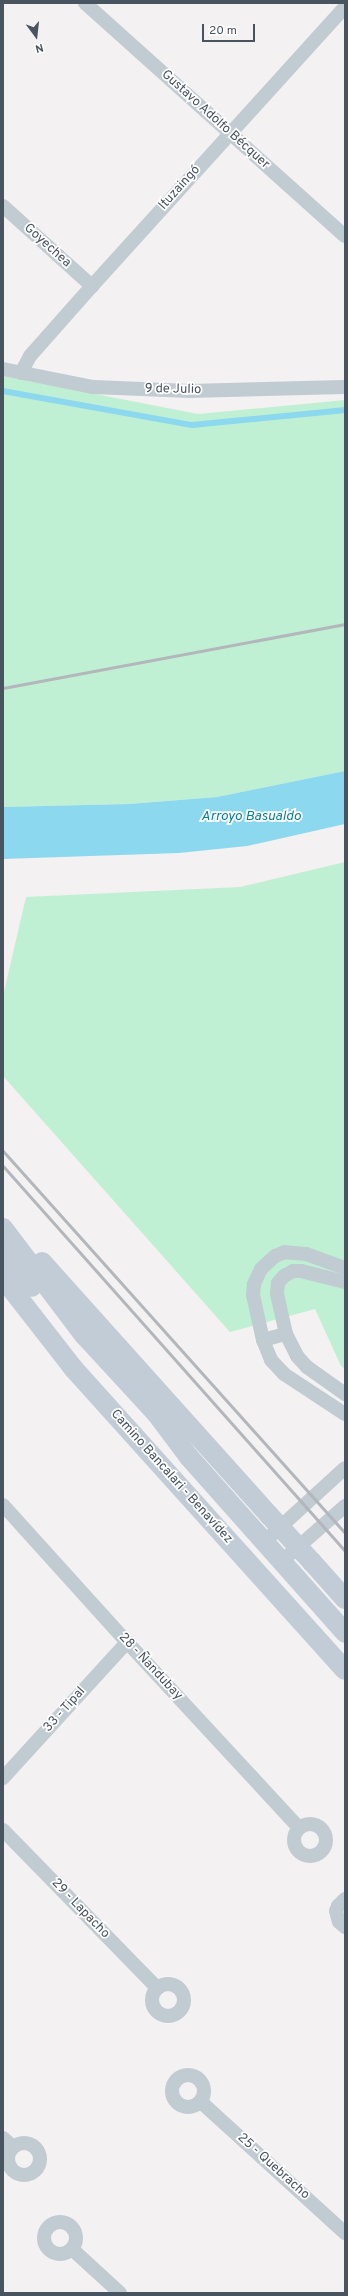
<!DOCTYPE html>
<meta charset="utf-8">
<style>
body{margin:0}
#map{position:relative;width:348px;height:2296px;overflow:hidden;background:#f3f1f1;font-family:Overpass,sans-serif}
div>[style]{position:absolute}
.green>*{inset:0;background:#bff0d3}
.water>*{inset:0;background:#8cd8ee}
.stream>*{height:5.5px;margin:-2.75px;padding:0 2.75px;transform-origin:2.75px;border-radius:2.75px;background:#8cd8ee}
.street>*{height:14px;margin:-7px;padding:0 7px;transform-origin:7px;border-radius:7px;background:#c1cbd2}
.street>.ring{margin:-7px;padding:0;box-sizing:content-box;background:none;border:14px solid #c1cbd2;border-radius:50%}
.secondary>*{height:20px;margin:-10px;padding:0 10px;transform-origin:10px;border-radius:10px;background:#c1ccd7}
.rail>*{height:3px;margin:-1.5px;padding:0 1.5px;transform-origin:1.5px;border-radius:1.5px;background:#b3b6bb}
.secondary-bridge>*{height:20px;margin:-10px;padding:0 10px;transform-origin:10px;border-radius:10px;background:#c1ccd7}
span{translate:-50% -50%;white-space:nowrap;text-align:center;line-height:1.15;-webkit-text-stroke:3.5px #fff;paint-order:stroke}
.street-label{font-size:13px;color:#48545f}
.water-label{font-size:14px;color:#0b7e9f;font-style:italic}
.frame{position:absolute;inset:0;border:4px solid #48545f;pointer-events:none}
.north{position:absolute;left:16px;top:16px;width:40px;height:40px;-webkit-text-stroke:3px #fff;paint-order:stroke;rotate:165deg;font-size:11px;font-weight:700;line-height:16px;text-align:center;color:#48545f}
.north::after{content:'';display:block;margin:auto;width:14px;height:18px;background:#48545f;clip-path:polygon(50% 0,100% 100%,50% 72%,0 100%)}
.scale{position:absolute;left:202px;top:24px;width:53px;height:18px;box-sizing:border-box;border:2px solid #48545f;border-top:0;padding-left:5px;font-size:12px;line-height:14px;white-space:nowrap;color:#48545f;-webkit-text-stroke:3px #fff;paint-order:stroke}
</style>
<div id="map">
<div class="green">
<i style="clip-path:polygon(3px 376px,198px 414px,345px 400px,345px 771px,217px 797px,129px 804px,3px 807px)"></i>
<i style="clip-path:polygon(345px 862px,345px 1369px,341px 1366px,315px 1309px,230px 1332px,3px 1076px,3px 996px,26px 897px,240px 887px)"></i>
</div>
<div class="water">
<i style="clip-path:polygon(345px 771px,345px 824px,247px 846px,179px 853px,3px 859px,3px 807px,129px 804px,217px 797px)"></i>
</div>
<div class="stream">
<i style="left:3px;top:391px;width:192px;rotate:10.2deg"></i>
<i style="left:192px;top:425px;width:154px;rotate:-5.6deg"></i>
</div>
<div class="street">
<i style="left:85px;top:3px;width:349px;rotate:41.9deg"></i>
<i style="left:3px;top:206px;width:120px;rotate:42deg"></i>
<i style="left:3px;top:369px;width:92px;rotate:11.3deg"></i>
<i style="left:93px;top:387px;width:97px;rotate:2.4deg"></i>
<i style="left:190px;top:391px;width:155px;rotate:-1.5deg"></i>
<i style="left:21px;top:373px;width:19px;rotate:-62deg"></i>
<i style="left:30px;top:356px;width:94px;rotate:-48.5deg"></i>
<i style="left:92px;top:286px;width:377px;rotate:-47.8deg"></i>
<i style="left:345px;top:1268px;width:41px;rotate:-160.3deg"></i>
<i style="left:306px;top:1254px;width:21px;rotate:-175deg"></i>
<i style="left:285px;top:1252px;width:11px;rotate:158deg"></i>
<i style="left:275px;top:1256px;width:19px;rotate:137deg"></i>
<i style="left:261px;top:1269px;width:17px;rotate:115deg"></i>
<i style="left:254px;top:1284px;width:11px;rotate:95deg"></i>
<i style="left:253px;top:1295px;width:46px;rotate:77.5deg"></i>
<i style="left:263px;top:1340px;width:22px;rotate:68deg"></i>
<i style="left:271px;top:1360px;width:19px;rotate:47deg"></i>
<i style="left:284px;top:1374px;width:73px;rotate:33.3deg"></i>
<i style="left:345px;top:1282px;width:45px;rotate:-166deg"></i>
<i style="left:301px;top:1271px;width:8px;rotate:180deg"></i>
<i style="left:293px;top:1271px;width:10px;rotate:151deg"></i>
<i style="left:284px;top:1276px;width:9px;rotate:131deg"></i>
<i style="left:278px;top:1283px;width:11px;rotate:95deg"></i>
<i style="left:277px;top:1294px;width:41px;rotate:77.3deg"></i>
<i style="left:286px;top:1334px;width:25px;rotate:63deg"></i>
<i style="left:297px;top:1356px;width:15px;rotate:48deg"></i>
<i style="left:307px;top:1367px;width:47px;rotate:35.4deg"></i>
<i style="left:263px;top:1340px;width:24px;rotate:-15deg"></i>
<i style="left:3px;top:1505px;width:185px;rotate:47.9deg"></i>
<i style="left:127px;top:1642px;width:253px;rotate:47.2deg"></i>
<i style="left:265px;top:1541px;width:108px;rotate:-42.4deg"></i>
<i style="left:282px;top:1561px;width:84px;rotate:-41.1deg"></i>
<i style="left:3px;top:1778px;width:184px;rotate:-47.6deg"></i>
<i class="ring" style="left:294px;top:1824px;width:18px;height:18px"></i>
<i style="left:3px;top:1830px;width:221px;rotate:45.7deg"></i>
<i style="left:345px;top:1899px;width:10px;rotate:135deg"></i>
<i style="left:338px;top:1906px;width:5px;rotate:112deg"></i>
<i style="left:336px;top:1911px;width:11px;rotate:75deg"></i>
<i style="left:339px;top:1922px;width:8px;rotate:40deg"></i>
<i class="ring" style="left:152px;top:1984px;width:18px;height:18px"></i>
<i class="ring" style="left:172px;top:2075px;width:18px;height:18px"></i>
<i style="left:201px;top:2102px;width:195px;rotate:42.3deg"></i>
<i style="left:3px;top:2138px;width:13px;rotate:42deg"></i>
<i class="ring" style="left:8px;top:2143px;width:18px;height:18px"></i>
<i class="ring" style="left:44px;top:2222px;width:18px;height:18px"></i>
<i style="left:72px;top:2249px;width:65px;rotate:42.5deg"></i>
</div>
<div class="secondary">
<i style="left:3px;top:1228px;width:134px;rotate:52.9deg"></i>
<i style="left:84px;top:1335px;width:106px;rotate:47.3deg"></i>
<i style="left:156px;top:1413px;width:55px;rotate:53.1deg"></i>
<i style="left:189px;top:1457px;width:235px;rotate:48.4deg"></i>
<i style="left:3px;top:1251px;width:46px;rotate:51.1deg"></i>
<i style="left:42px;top:1262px;width:340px;rotate:48.1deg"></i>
<i style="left:3px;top:1278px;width:114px;rotate:52.1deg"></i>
<i style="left:73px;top:1368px;width:406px;rotate:48deg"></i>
<i style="left:312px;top:1562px;width:50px;rotate:48.3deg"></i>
</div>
<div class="rail">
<i style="left:3px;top:688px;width:348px;rotate:-10.6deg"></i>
<i style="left:3px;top:1151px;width:513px;rotate:48.16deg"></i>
<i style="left:3px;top:1166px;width:515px;rotate:48.38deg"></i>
</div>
<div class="secondary-bridge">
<i style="left:269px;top:1515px;width:64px;rotate:47.5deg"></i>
</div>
<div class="street-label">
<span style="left:215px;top:120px;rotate:42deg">Gustavo Adolfo Bécquer</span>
<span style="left:180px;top:188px;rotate:-48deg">Ituzaingó</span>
<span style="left:47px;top:246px;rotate:42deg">Goyechea</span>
<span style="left:173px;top:390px;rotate:1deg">9 de Julio</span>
<span style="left:171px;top:1477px;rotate:48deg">Camino Bancalari - Benavídez</span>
<span style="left:150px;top:1667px;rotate:47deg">28 - Ñandubay</span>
<span style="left:65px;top:1710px;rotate:-48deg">33 - Tipal</span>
<span style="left:80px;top:1909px;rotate:46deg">29 - Lapacho</span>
<span style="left:273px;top:2167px;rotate:42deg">25 - Quebracho</span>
</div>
<div class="water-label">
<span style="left:251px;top:817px">Arroyo Basualdo</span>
</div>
<div class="frame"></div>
<div class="north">N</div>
<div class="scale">20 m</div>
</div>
